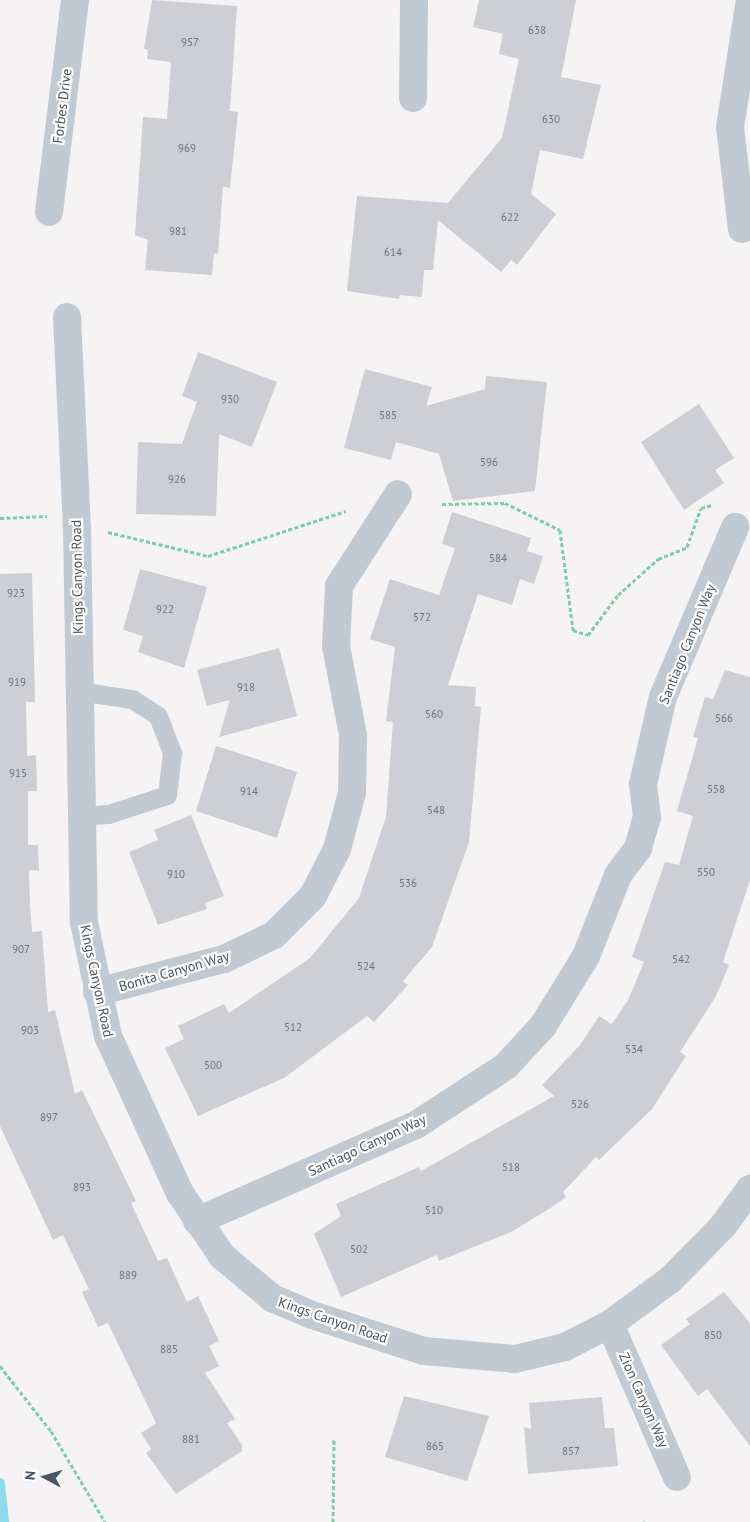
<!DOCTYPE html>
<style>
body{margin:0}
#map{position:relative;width:750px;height:1522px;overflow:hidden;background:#f5f3f3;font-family:"PT Sans",sans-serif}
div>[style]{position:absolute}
.stream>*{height:10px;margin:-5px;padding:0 5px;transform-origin:5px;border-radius:5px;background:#90daee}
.building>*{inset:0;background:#cdcfd5}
.path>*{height:3px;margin-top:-1.5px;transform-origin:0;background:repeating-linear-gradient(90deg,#7ad0a6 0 4px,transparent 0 6.5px)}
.lane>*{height:19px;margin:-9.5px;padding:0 9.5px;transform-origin:9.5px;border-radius:9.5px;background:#c1cad2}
.street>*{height:28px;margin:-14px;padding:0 14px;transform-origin:14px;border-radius:14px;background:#c1cad2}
span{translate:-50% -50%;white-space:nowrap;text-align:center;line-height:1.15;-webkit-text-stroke:4.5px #fff;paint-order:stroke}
.number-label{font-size:11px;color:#6b747e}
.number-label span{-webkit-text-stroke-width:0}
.street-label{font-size:14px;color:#4a5661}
.north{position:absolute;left:20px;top:1452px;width:50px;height:50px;-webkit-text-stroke:4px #fff;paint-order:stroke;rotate:276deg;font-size:14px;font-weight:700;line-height:20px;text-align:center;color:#4a5661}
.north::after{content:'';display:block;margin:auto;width:18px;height:22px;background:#4a5661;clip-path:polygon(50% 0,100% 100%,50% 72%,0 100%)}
</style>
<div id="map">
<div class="stream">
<i style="left:0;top:1483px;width:39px;rotate:84deg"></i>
</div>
<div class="building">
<i style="clip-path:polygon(152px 0,237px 6px,230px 111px,238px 112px,230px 188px,223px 187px,218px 254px,214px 253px,212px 275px,145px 270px,148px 240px,135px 235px,143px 117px,167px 119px,171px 62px,147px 59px,148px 50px,144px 49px)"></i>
<i style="clip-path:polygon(479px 0,576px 0,561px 77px,601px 85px,583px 159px,540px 150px,531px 194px,556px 214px,517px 265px,511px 260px,501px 272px,438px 220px,433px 270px,424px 270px,422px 297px,400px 295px,399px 299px,347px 291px,357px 196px,448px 203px,502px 138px,519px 59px,499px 54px,503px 34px,473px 27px)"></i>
<i style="clip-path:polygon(198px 352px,277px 382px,252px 447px,219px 434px,216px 516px,136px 514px,138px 442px,182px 444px,197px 402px,182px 396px)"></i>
<i style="clip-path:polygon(365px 369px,432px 387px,426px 406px,485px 389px,486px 376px,547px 382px,535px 491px,453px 501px,439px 454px,396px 442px,391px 460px,344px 448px)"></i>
<i style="clip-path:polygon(699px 404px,734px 458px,715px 470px,724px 483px,684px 510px,641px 442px)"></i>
<i style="clip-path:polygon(452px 512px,531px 538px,527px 551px,543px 556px,534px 584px,520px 579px,512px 605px,478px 594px,448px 685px,476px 687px,475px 706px,481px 707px,469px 842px,432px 947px,403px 981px,408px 985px,374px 1022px,367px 1016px,284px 1078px,198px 1116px,165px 1048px,184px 1039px,178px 1026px,224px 1004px,229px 1013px,310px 958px,359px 898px,386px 817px,393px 722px,386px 721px,395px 647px,370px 639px,390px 579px,439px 595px,455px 548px,442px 544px)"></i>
<i style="clip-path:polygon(140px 569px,207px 587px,184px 668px,138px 652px,143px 636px,123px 630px)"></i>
<i style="clip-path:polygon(32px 573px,35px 702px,26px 702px,27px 756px,36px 755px,37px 791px,28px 791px,28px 845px,38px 845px,39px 871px,29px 870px,30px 904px,32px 932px,42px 931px,48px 1012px,55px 1010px,75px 1094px,82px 1090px,136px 1201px,131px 1203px,158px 1261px,167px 1258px,187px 1302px,198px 1296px,219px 1341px,209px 1346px,219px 1366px,205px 1373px,235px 1419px,227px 1423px,242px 1445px,242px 1451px,176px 1494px,146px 1453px,151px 1449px,141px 1433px,156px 1423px,108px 1323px,98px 1327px,82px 1292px,89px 1289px,63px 1235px,53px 1240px,0 1126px,0 574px)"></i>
<i style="clip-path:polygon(279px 648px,297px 716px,219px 737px,230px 700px,207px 706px,197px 670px)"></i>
<i style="clip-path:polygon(725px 670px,750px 677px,750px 880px,723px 962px,729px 965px,716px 996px,680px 1052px,686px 1056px,652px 1109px,599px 1160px,596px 1157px,563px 1192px,566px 1197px,552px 1207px,513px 1231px,439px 1261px,437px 1255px,341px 1297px,314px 1234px,341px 1216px,336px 1204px,419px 1167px,421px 1171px,554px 1096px,542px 1085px,580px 1045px,599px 1016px,612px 1024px,628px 1000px,644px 962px,632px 957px,665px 862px,679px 865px,693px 816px,677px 811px,698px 738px,693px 737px,705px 697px,713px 699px)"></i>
<i style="clip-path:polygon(216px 746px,297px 772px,277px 838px,196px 811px)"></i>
<i style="clip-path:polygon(191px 815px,224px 896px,205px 903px,207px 909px,158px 925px,129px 852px,158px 840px,154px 830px)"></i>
<i style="clip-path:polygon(724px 1292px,750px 1323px,750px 1446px,707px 1389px,698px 1396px,661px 1345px,690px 1324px,686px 1319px)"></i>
<i style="clip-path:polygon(404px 1396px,489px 1416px,467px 1481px,385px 1457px)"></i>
<i style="clip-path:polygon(602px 1397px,605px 1428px,614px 1428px,618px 1466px,528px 1474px,524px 1427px,531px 1429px,529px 1403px)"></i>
</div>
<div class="path">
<i style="left:442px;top:504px;width:63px;rotate:-0.9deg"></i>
<i style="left:505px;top:503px;width:61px;rotate:26.1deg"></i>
<i style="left:560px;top:530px;width:101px;rotate:82.6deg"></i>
<i style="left:573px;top:630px;width:16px;rotate:18deg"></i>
<i style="left:588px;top:635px;width:50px;rotate:-53.1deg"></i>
<i style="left:618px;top:595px;width:54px;rotate:-42deg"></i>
<i style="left:658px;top:559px;width:31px;rotate:-22deg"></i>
<i style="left:687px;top:547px;width:41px;rotate:-70.3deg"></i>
<i style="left:701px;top:508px;width:11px;rotate:-15deg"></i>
<i style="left:0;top:518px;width:47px;rotate:-2.4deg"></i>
<i style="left:108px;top:532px;width:103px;rotate:13.5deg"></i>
<i style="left:208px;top:556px;width:145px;rotate:-18.1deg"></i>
<i style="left:0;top:1366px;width:83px;rotate:51.9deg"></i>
<i style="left:51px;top:1431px;width:106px;rotate:59.3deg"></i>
<i style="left:333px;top:1522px;width:84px;rotate:-89.3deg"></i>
<i style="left:644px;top:1522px;width:1px;rotate:-90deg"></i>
</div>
<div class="lane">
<i style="left:78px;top:691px;width:55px;rotate:8.4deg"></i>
<i style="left:132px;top:699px;width:31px;rotate:33deg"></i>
<i style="left:158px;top:716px;width:40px;rotate:69deg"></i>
<i style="left:172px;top:753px;width:42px;rotate:96.8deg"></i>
<i style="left:167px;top:795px;width:62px;rotate:162.1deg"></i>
<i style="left:108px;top:814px;width:27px;rotate:176deg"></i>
</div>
<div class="street">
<i style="left:413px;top:98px;width:98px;rotate:-89.4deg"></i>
<i style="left:49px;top:212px;width:214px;rotate:-83deg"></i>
<i style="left:742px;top:229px;width:103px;rotate:-96.7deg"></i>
<i style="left:730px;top:127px;width:129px;rotate:-81.1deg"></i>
<i style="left:67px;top:317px;width:211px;rotate:87.3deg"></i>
<i style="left:77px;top:528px;width:394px;rotate:89deg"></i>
<i style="left:84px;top:922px;width:116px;rotate:78.1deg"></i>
<i style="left:108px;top:1036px;width:173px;rotate:65.4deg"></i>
<i style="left:180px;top:1193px;width:76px;rotate:56.3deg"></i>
<i style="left:222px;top:1256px;width:65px;rotate:40deg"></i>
<i style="left:272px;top:1298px;width:43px;rotate:23deg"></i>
<i style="left:312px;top:1315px;width:118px;rotate:17.8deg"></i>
<i style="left:424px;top:1351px;width:91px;rotate:5deg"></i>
<i style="left:515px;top:1359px;width:51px;rotate:-13.5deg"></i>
<i style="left:565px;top:1347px;width:51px;rotate:-27.1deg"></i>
<i style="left:610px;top:1324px;width:74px;rotate:-36.3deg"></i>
<i style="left:670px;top:1280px;width:76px;rotate:-45.5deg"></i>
<i style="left:723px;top:1226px;width:46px;rotate:-53.9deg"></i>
<i style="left:97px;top:992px;width:131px;rotate:-14.6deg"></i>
<i style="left:224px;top:959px;width:55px;rotate:-25.6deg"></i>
<i style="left:274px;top:935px;width:55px;rotate:-45deg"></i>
<i style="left:313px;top:896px;width:53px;rotate:-62.9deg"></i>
<i style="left:337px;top:849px;width:58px;rotate:-75deg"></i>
<i style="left:352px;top:793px;width:58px;rotate:-89deg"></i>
<i style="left:353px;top:735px;width:91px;rotate:-100.8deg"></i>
<i style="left:336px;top:646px;width:60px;rotate:-87.1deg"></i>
<i style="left:339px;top:586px;width:109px;rotate:-57.3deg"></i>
<i style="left:197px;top:1221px;width:239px;rotate:-23.7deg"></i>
<i style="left:416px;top:1125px;width:108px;rotate:-33.2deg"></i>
<i style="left:506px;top:1066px;width:54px;rotate:-47.2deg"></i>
<i style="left:543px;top:1026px;width:82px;rotate:-58.4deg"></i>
<i style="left:586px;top:956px;width:87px;rotate:-68.4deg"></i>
<i style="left:618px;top:875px;width:34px;rotate:-53deg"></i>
<i style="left:638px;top:848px;width:32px;rotate:-74deg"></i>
<i style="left:647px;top:817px;width:33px;rotate:-97deg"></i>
<i style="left:643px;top:784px;width:89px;rotate:-77.1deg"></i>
<i style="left:663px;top:697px;width:185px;rotate:-67deg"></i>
<i style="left:610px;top:1324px;width:167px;rotate:66.4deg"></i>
</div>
<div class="number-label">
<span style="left:537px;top:30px">638</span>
<span style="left:190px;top:42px">957</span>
<span style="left:551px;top:119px">630</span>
<span style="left:187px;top:148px">969</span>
<span style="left:510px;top:217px">622</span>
<span style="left:178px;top:231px">981</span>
<span style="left:393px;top:252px">614</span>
<span style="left:230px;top:399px">930</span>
<span style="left:388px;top:415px">585</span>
<span style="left:489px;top:462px">596</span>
<span style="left:177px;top:479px">926</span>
<span style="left:498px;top:558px">584</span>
<span style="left:16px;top:593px">923</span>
<span style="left:165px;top:609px">922</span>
<span style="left:422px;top:617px">572</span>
<span style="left:17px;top:682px">919</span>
<span style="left:246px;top:687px">918</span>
<span style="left:434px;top:714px">560</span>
<span style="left:724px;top:718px">566</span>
<span style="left:18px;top:773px">915</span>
<span style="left:716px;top:789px">558</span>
<span style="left:249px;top:791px">914</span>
<span style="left:436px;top:810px">548</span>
<span style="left:706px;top:872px">550</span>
<span style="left:176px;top:874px">910</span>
<span style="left:408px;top:883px">536</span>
<span style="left:21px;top:949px">907</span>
<span style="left:681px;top:959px">542</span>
<span style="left:366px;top:966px">524</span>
<span style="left:293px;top:1027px">512</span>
<span style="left:30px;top:1030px">903</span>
<span style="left:634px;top:1049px">534</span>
<span style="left:213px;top:1065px">500</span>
<span style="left:580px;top:1104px">526</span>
<span style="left:49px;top:1117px">897</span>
<span style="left:511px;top:1167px">518</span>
<span style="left:82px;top:1187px">893</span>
<span style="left:434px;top:1210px">510</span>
<span style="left:359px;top:1249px">502</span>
<span style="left:128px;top:1275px">889</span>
<span style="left:713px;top:1335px">850</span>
<span style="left:169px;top:1349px">885</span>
<span style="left:191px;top:1439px">881</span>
<span style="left:435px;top:1446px">865</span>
<span style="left:571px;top:1451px">857</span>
</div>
<div class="street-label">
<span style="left:62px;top:106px;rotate:-83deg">Forbes Drive</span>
<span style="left:77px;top:577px;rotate:-91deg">Kings Canyon Road</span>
<span style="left:687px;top:644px;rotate:-68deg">Santiago Canyon Way</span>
<span style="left:174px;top:971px;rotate:-16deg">Bonita Canyon Way</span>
<span style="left:97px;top:981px;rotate:78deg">Kings Canyon Road</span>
<span style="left:367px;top:1145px;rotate:-25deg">Santiago Canyon Way</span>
<span style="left:333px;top:1320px;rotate:19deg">Kings Canyon Road</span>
<span style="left:644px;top:1400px;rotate:66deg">Zion Canyon Way</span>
</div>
<div class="north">N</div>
</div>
